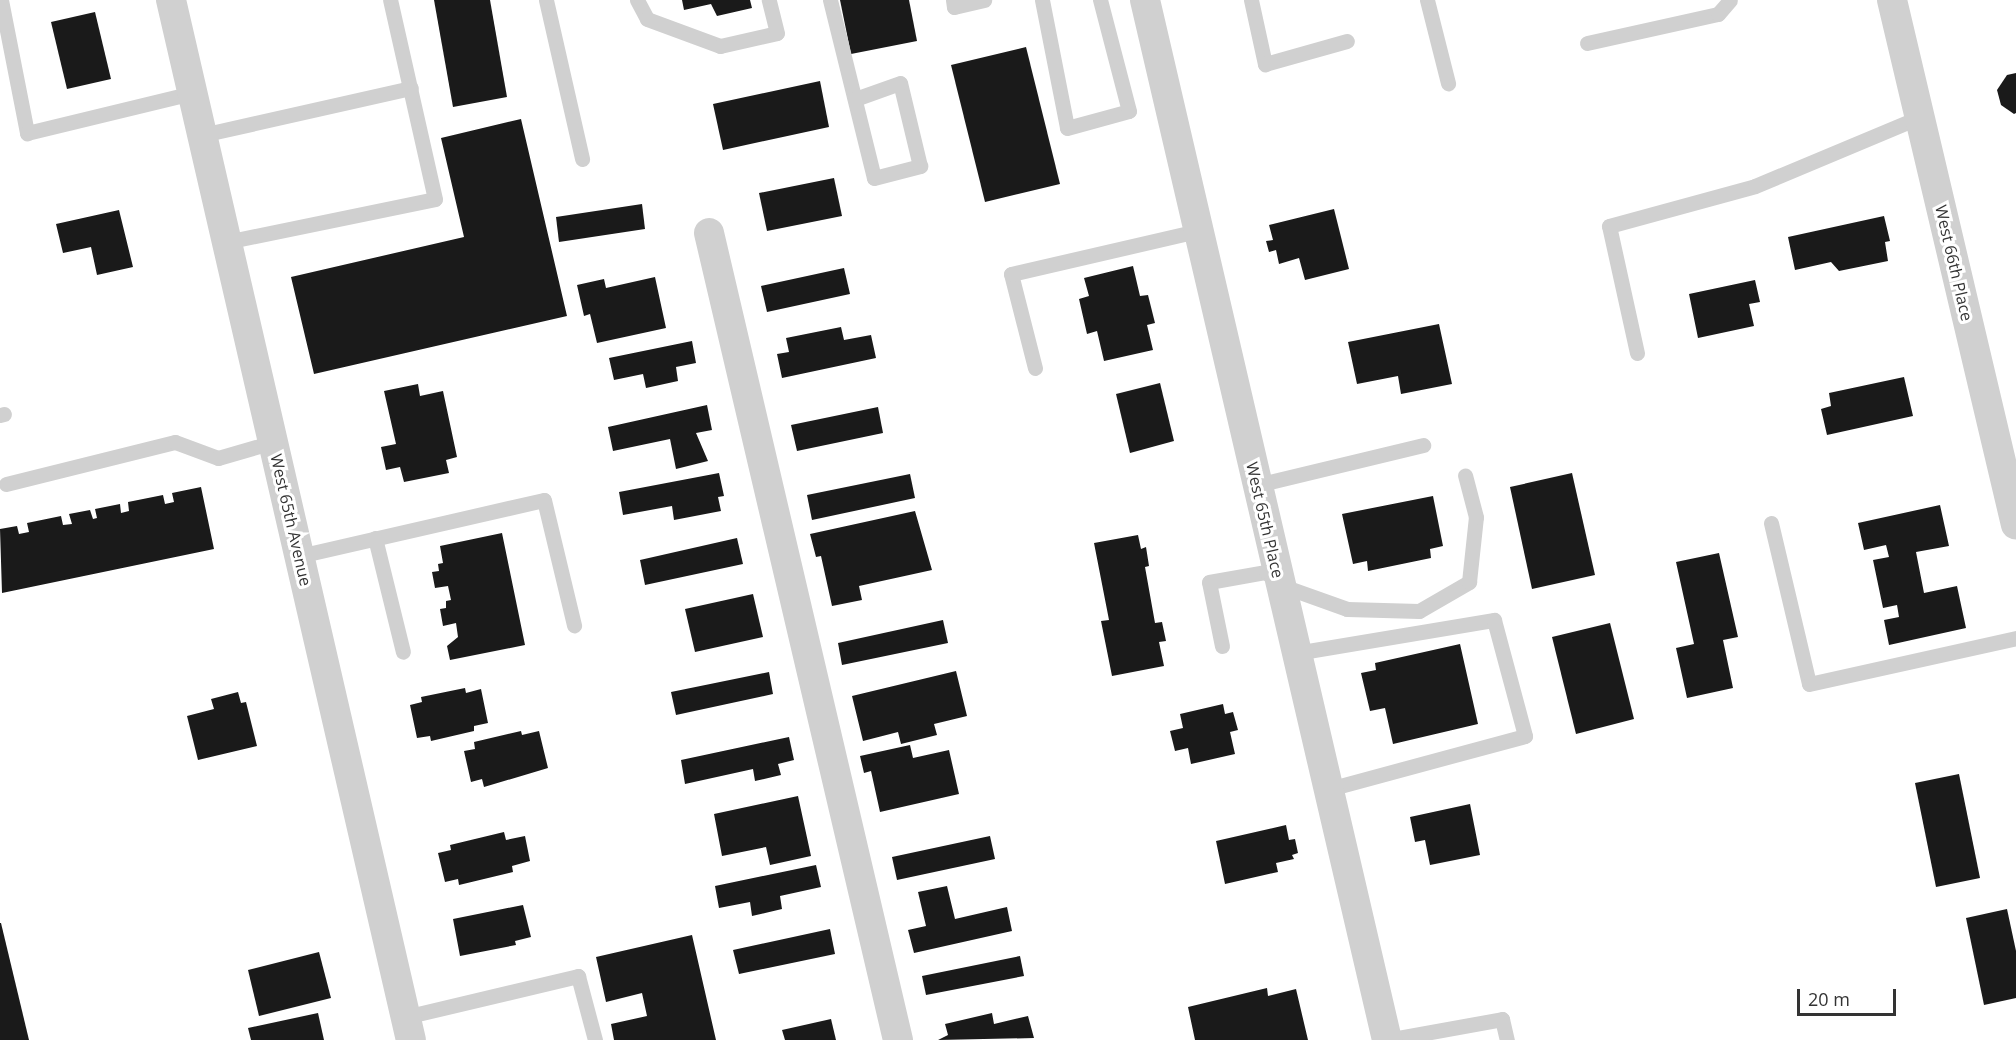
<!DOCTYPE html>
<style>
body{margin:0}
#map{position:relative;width:2016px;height:1040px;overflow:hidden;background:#fff;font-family:"Open Sans",sans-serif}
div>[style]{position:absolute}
.building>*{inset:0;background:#1a1a1a}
.service>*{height:15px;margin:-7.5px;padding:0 7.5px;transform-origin:7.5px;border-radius:7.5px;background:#d0d0d0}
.minor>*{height:30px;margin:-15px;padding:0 15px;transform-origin:15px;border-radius:15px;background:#d0d0d0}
span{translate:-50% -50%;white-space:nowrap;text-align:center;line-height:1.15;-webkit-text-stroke:6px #fff;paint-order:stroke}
.street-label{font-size:16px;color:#333}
.scale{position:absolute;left:1797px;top:989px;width:99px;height:27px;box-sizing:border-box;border:3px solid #333;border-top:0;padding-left:8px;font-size:18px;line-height:21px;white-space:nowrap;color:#333;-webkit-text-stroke:4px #fff;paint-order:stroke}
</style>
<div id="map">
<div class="building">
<i style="clip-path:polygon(434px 0,490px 0,507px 97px,453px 107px)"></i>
<i style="clip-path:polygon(682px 0,750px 0,752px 8px,717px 16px,711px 4px,684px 10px)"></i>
<i style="clip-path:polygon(840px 0,909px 0,917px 41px,851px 54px)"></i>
<i style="clip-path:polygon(95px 12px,111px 79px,67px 89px,51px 22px)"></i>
<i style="clip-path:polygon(1026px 47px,1060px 184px,985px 202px,951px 65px)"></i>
<i style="clip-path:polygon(2016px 73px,2016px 113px,2014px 114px,2001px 105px,1997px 90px,2007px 75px)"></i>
<i style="clip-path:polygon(820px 81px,829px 127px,723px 150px,713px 104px)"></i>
<i style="clip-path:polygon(521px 119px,567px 316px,314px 374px,291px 277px,464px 237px,441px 138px)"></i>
<i style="clip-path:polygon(834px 178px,842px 216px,767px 231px,759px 193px)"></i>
<i style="clip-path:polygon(642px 204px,645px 229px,559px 242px,556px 217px)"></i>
<i style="clip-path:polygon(1334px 209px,1349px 269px,1305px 280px,1299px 258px,1279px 264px,1276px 250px,1269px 252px,1266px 241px,1273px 240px,1269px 225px)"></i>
<i style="clip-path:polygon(119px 210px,133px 267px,97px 275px,91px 247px,63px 253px,56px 224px)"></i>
<i style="clip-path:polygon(1884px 216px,1890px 241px,1885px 242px,1888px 261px,1839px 271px,1831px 262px,1795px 270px,1788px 237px)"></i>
<i style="clip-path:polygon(1133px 266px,1140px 296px,1148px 295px,1155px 323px,1147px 325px,1153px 350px,1104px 361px,1097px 331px,1087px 334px,1079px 299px,1089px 296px,1084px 278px)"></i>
<i style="clip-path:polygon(844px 268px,850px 294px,767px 312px,761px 286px)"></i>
<i style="clip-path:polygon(655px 277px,666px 328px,597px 343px,590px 314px,584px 316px,577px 285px,604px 279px,606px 288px)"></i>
<i style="clip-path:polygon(1755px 280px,1760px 302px,1749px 304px,1754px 326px,1698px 338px,1689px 294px)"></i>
<i style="clip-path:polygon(1439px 324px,1452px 384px,1401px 394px,1398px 376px,1357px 384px,1348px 342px)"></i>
<i style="clip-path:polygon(841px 327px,844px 340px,871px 335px,876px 358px,782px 378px,777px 354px,789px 352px,786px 338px)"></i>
<i style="clip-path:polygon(692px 341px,696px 363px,676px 367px,678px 381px,646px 388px,643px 374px,614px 380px,609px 358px)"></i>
<i style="clip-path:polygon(1904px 377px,1913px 416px,1827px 435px,1821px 409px,1831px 406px,1829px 393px)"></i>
<i style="clip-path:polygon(1160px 383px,1174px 441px,1130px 453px,1116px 394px)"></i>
<i style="clip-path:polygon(418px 384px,420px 396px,443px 391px,457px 457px,446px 460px,449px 473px,404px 482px,400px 467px,386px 470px,381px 447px,396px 444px,384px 391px)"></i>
<i style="clip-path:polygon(707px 405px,712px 430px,696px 433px,708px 461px,676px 469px,670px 439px,613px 451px,608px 427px)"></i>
<i style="clip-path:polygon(878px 407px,883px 433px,797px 451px,791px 425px)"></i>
<i style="clip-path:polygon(719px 473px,724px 496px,718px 497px,721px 511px,674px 520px,672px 506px,623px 515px,619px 492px)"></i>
<i style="clip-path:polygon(1572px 473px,1595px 575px,1532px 589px,1510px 487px)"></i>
<i style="clip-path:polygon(910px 474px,915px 498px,812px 520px,807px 495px)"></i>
<i style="clip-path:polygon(201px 487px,214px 549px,2px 593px,0 529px,17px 526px,19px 534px,29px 532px,27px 523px,61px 516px,63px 525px,72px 524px,69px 514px,90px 510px,93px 519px,97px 518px,95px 509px,120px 504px,121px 513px,129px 511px,128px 502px,163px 495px,165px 504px,174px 502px,172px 493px)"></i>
<i style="clip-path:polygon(1433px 496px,1443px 546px,1430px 549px,1431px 558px,1368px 571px,1367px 561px,1353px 564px,1342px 514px)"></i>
<i style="clip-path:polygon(1940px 505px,1949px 546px,1916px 552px,1924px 593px,1957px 586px,1966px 628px,1889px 645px,1884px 620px,1899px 617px,1897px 605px,1883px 608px,1873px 560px,1889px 557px,1886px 545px,1864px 550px,1858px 523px)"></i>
<i style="clip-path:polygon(915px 511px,932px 570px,859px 586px,862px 600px,832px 606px,821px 556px,816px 557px,810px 534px)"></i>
<i style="clip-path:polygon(502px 533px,525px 645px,450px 660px,447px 646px,458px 637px,456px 623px,443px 626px,440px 609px,446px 608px,446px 601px,451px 600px,448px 586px,435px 588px,432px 572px,439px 571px,438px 564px,443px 563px,440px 546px)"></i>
<i style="clip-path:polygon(1138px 535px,1141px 549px,1146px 547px,1149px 566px,1145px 567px,1155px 623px,1162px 622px,1166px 641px,1159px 642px,1164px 666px,1112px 676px,1101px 621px,1109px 620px,1094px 543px)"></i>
<i style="clip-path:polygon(737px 538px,743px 564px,645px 585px,640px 560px)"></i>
<i style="clip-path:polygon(1719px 553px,1738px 637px,1723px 640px,1733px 688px,1687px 698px,1676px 648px,1694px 644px,1676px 562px)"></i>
<i style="clip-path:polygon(753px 594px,763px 637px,695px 652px,685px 609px)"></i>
<i style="clip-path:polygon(943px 620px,948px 643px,842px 665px,838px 643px)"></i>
<i style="clip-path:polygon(1610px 623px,1634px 719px,1576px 734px,1552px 637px)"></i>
<i style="clip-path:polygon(1460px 644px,1478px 724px,1393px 744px,1385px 708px,1370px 711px,1361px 673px,1376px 670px,1375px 663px)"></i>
<i style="clip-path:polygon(956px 671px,967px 716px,934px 724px,937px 735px,901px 744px,898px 732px,863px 741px,852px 696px)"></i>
<i style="clip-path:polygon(769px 672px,773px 694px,676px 715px,671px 692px)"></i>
<i style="clip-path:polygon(465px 688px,466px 693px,481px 689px,488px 723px,474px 726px,474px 731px,431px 741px,430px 736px,417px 738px,410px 705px,422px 702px,421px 697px)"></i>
<i style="clip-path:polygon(238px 692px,241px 703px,246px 702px,257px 746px,198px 760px,187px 716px,214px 709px,211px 699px)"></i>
<i style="clip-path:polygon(1223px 704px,1225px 714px,1233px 712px,1238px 730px,1230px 732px,1235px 754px,1191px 764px,1188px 748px,1175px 751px,1170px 731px,1183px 728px,1180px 714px)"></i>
<i style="clip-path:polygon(521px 731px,522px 735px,539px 731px,548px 768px,484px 787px,482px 779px,471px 782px,464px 751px,475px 749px,474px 742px)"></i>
<i style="clip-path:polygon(789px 737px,794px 760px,778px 764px,781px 775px,755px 781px,753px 769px,685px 784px,681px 760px)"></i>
<i style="clip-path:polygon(910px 745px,913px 758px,949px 750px,959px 794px,880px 812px,871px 771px,864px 773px,860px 756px)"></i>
<i style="clip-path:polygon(1959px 774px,1980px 878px,1936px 887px,1915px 783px)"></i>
<i style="clip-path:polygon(798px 796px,811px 856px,770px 865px,766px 847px,722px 856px,714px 814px)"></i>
<i style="clip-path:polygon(1470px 804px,1480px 855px,1430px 865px,1425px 840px,1415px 842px,1410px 817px)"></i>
<i style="clip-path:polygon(1286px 825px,1289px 840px,1295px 839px,1298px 853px,1292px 855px,1294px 859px,1276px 863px,1278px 872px,1225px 884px,1216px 841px)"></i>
<i style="clip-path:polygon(504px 832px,506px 840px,525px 836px,530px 861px,512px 866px,513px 872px,459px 885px,458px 879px,445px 882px,438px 853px,451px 850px,450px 845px)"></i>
<i style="clip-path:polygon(990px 836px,995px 859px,897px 880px,892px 857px)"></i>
<i style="clip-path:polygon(816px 865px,821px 887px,780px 896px,782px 909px,752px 916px,750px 902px,719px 908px,715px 886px)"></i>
<i style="clip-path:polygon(947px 886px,955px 919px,1007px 907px,1012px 931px,914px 953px,908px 930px,926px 926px,918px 892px)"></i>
<i style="clip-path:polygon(523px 905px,531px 937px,515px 941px,516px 945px,460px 956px,453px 919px)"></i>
<i style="clip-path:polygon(2007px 909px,2016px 951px,2016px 998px,1984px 1005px,1966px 918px)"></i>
<i style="clip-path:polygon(0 923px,1px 923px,29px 1040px,0 1040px)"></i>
<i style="clip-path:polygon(830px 929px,835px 954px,739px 974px,733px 950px)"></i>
<i style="clip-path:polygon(692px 935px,716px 1040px,614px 1040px,611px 1024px,647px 1016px,642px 993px,606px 1002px,596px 957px)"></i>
<i style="clip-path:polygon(319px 952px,331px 998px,259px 1016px,248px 970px)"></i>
<i style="clip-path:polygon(1020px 956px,1024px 976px,926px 995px,922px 976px)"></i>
<i style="clip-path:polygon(1267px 988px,1268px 996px,1296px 989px,1308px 1040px,1195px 1040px,1188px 1007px)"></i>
<i style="clip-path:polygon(318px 1013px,324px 1040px,251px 1040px,248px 1028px)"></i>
<i style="clip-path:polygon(992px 1013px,994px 1024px,1028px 1016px,1034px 1038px,938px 1040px,948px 1035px,945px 1024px)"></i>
<i style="clip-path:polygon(831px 1019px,836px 1040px,785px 1040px,782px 1030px)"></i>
</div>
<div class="service">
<i style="left:1px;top:0;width:136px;rotate:78.9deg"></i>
<i style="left:27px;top:133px;width:170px;rotate:-13.6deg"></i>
<i style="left:546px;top:0;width:163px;rotate:77.2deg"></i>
<i style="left:637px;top:0;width:21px;rotate:62deg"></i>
<i style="left:647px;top:19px;width:78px;rotate:20.3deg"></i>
<i style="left:720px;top:46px;width:58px;rotate:-12.8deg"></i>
<i style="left:777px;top:33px;width:34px;rotate:-104deg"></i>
<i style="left:830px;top:0;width:183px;rotate:76.1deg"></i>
<i style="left:874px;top:178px;width:48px;rotate:-14.6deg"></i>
<i style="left:920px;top:166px;width:85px;rotate:-103.5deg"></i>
<i style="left:900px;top:83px;width:48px;rotate:160.4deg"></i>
<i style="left:953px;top:0;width:7px;rotate:82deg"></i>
<i style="left:954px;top:7px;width:31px;rotate:-13deg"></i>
<i style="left:1042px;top:0;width:130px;rotate:78.9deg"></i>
<i style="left:1067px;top:128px;width:64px;rotate:-15.3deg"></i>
<i style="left:1129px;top:111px;width:115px;rotate:-104.6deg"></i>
<i style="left:1251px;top:0;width:66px;rotate:77.7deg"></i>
<i style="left:1265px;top:64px;width:85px;rotate:-15.7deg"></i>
<i style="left:1427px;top:0;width:86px;rotate:75.8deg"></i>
<i style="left:1587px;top:43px;width:134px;rotate:-12.5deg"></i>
<i style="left:1718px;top:14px;width:18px;rotate:-49deg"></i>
<i style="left:202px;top:135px;width:214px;rotate:-12.7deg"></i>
<i style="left:226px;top:242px;width:213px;rotate:-11.6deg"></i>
<i style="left:435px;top:199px;width:204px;rotate:-102.7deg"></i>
<i style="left:1637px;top:353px;width:130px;rotate:-102.4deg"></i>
<i style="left:1609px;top:226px;width:151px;rotate:-15.3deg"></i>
<i style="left:1755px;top:186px;width:179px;rotate:-22.7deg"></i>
<i style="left:1035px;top:368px;width:97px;rotate:-104.3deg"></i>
<i style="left:1011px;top:274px;width:191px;rotate:-13deg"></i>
<i style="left:0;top:415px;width:4px;rotate:-14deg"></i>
<i style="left:6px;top:484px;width:174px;rotate:-14deg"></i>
<i style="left:175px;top:442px;width:46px;rotate:20.4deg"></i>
<i style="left:218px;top:458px;width:57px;rotate:-16.2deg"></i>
<i style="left:1257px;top:485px;width:171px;rotate:-13.5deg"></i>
<i style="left:1771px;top:523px;width:165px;rotate:76.7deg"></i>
<i style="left:1809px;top:684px;width:212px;rotate:-12.5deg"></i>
<i style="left:375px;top:538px;width:117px;rotate:76.2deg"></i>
<i style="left:299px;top:556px;width:251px;rotate:-12.9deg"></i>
<i style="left:544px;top:500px;width:129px;rotate:76.5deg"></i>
<i style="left:1222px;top:646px;width:65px;rotate:-101.5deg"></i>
<i style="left:1209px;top:582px;width:58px;rotate:-10deg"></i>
<i style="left:1266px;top:572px;width:19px;rotate:43deg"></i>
<i style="left:1280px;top:585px;width:71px;rotate:19.7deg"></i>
<i style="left:1347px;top:609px;width:72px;rotate:1.6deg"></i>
<i style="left:1419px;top:611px;width:58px;rotate:-30.1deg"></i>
<i style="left:1469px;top:582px;width:65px;rotate:-83.9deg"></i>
<i style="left:1476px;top:517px;width:43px;rotate:-104.7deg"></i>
<i style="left:1296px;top:653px;width:201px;rotate:-9.5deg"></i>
<i style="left:1494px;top:620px;width:120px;rotate:75deg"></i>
<i style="left:1525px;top:736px;width:204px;rotate:164.9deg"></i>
<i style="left:405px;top:1017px;width:178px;rotate:-13.3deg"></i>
<i style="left:578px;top:976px;width:66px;rotate:75.1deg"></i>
<i style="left:1387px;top:1040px;width:117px;rotate:-10.3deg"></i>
<i style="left:1502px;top:1019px;width:22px;rotate:77deg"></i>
</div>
<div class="minor">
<i style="left:171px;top:0;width:1067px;rotate:77.01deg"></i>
<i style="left:1145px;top:0;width:1068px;rotate:76.9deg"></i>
<i style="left:1892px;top:0;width:539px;rotate:76.71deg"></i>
<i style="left:709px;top:233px;width:829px;rotate:76.82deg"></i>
</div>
<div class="street-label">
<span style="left:1954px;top:263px;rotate:77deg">West 66th Place</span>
<span style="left:291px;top:520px;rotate:77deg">West 65th Avenue</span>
<span style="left:1265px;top:520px;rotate:77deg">West 65th Place</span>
</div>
<div class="scale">20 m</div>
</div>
